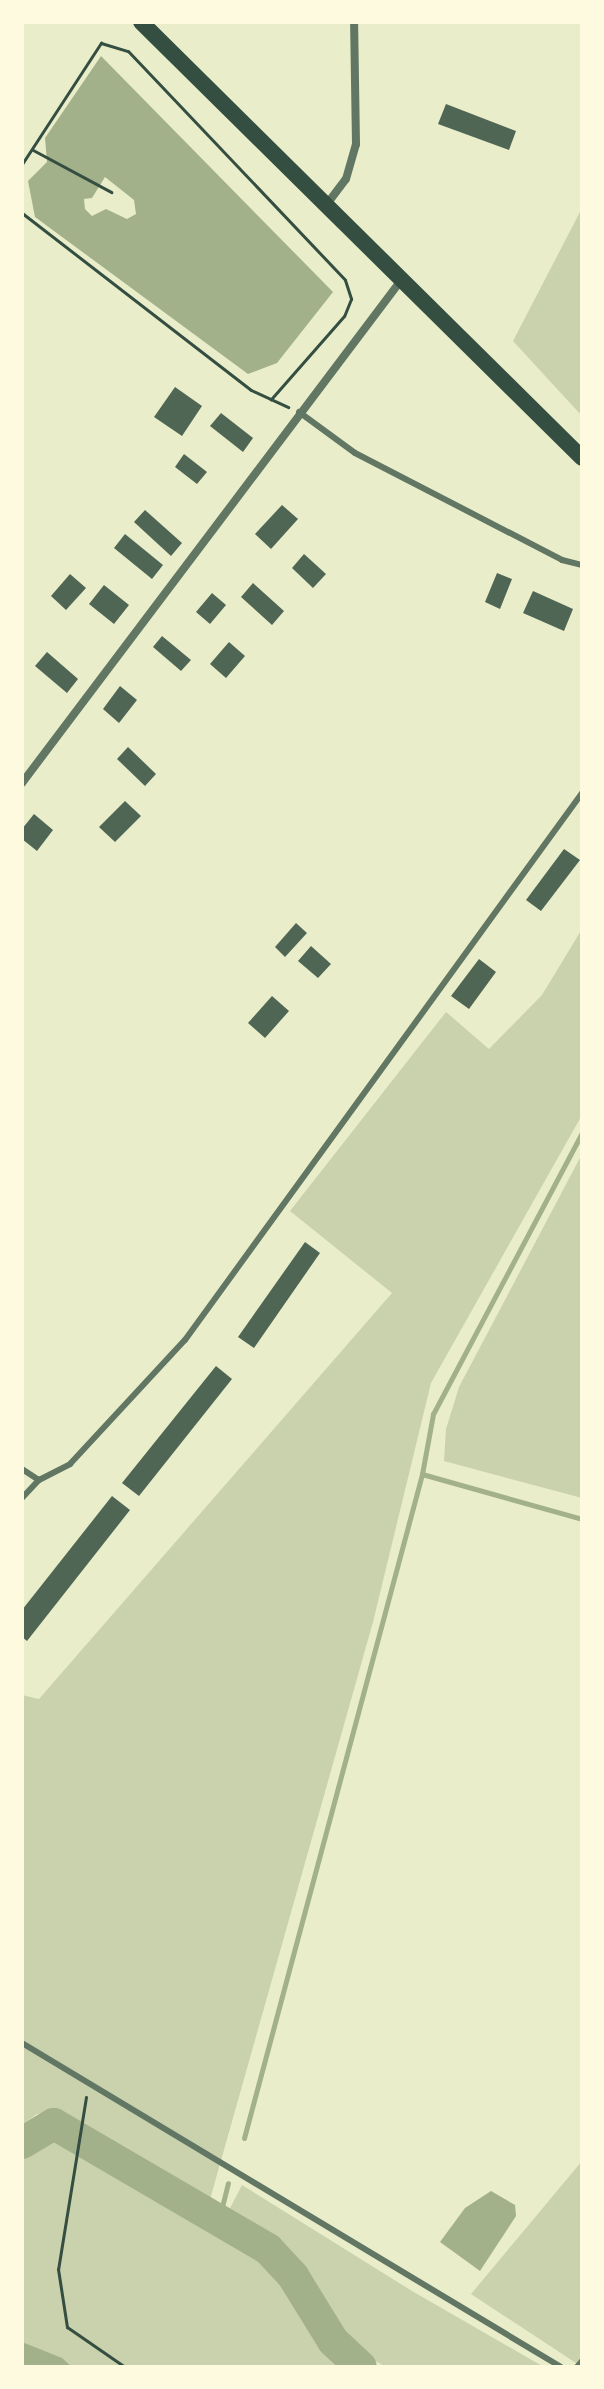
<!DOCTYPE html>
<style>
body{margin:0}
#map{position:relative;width:604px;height:2389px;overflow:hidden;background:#e9edc9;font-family:Inter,sans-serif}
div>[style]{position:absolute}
.green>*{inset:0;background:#cad2ad}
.water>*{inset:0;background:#a3b18a}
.stream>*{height:5px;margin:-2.5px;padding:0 2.5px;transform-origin:2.5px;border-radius:2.5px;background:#a3b18a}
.river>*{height:32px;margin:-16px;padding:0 16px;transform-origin:16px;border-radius:16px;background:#a3b18a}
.building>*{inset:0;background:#4f6655}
.path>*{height:3px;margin:-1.5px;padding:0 1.5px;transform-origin:1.5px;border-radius:1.5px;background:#344e41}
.service>*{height:6px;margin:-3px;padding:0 3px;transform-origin:3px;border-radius:3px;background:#617663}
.minor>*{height:8px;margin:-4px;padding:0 4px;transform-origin:4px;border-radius:4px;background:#617663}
.secondary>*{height:16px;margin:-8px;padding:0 8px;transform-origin:8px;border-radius:8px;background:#344e41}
span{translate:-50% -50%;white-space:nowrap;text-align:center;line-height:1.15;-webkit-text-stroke:8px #fefae0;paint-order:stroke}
.frame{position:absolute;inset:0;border:24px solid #fefae0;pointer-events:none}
</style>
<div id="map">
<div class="green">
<i style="clip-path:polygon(582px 208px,582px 416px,513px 341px)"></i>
<i style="clip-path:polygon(582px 929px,582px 1115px,431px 1383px,373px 1622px,209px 2203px,63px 2113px,37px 2114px,22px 2125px,22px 1695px,39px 1699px,392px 1293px,290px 1211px,446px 1012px,489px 1049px,542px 995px)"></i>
<i style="clip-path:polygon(582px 1154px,582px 1498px,444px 1461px,446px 1429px,459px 1387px)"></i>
<i style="clip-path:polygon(53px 2138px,255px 2254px,277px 2271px,309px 2327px,348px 2367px,72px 2367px,22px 2342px,22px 2160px)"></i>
<i style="clip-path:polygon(582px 2161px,582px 2367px,471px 2294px)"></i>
<i style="clip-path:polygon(242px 2185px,412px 2291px,544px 2367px,386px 2367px,357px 2351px,279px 2244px,228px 2212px)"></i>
</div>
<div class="water">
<i style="clip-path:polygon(evenodd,101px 56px,333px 292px,277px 363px,248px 374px,35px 217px,28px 181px,47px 162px,45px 138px,101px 56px,105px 177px,134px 200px,136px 214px,127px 219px,106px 209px,92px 216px,85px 209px,84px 199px,92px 198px,105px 177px)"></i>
<i style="clip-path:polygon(491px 2191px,515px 2205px,516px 2216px,480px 2271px,440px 2242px,465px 2208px)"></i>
<i style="clip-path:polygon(22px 2342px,62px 2358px,72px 2367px,22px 2367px)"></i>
</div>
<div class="stream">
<i style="left:422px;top:1474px;width:166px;rotate:15.7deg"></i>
<i style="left:244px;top:2138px;width:687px;rotate:-74.99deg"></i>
<i style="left:422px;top:1474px;width:61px;rotate:-79.6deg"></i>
<i style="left:433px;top:1414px;width:318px;rotate:-62.1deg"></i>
<i style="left:218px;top:2223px;width:41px;rotate:-76deg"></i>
</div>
<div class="river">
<i style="left:22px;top:2143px;width:37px;rotate:-31deg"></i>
<i style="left:54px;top:2124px;width:248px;rotate:30.3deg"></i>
<i style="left:268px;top:2249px;width:37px;rotate:47deg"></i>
<i style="left:293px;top:2276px;width:76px;rotate:58.4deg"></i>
<i style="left:333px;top:2341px;width:38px;rotate:43deg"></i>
</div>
<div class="building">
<i style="clip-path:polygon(446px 104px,516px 131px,509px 150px,438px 124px)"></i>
<i style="clip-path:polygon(175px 387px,202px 406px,182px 436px,154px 417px)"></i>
<i style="clip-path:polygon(221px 413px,253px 438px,243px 452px,210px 426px)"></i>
<i style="clip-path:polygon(184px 454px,207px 472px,197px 484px,175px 467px)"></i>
<i style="clip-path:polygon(282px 505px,298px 519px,271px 549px,255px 534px)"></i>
<i style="clip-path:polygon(145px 510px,182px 543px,171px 556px,134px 522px)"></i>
<i style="clip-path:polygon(125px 534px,163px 565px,152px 579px,114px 548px)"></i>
<i style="clip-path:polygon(304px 554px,326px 574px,313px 588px,292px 568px)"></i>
<i style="clip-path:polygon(497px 573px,512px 579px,500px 609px,485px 602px)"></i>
<i style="clip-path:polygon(70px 574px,86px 588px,66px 610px,51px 596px)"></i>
<i style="clip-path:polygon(253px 583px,284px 611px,272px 625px,241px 597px)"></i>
<i style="clip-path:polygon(104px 585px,129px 605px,114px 624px,89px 604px)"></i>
<i style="clip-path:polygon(533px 591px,573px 609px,564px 631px,523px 613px)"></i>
<i style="clip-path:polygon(212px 593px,226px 605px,210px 624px,196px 612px)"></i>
<i style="clip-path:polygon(162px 636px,191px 660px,181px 671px,153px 647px)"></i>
<i style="clip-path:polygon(229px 642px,245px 656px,226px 678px,210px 664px)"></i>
<i style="clip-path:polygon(47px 652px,78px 679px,67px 693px,35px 666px)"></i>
<i style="clip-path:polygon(120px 686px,137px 700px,119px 723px,103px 709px)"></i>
<i style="clip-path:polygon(128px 747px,156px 774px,145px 786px,117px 759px)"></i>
<i style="clip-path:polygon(125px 801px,141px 816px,115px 842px,99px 827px)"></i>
<i style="clip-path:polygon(34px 814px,53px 830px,37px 851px,22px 839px,22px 829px)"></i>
<i style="clip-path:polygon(564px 849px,580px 860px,541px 911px,526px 900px)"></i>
<i style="clip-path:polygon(296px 923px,307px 933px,285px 957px,275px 947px)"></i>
<i style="clip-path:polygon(311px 946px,331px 964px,318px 978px,298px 961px)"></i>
<i style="clip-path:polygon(479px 959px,496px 972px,469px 1009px,451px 996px)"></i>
<i style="clip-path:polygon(272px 996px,289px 1011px,265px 1038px,248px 1023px)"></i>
<i style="clip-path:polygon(305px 1242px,320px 1253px,254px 1348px,238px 1337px)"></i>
<i style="clip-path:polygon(216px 1366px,232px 1379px,139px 1496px,122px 1483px)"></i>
<i style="clip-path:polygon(112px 1496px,130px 1510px,27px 1641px,22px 1637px,22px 1610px)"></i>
</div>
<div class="path">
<i style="left:33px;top:150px;width:89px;rotate:28.3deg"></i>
<i style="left:22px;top:164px;width:145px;rotate:-56.9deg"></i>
<i style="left:101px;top:43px;width:28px;rotate:17deg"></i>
<i style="left:128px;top:51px;width:315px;rotate:46.5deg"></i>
<i style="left:345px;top:280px;width:20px;rotate:72deg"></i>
<i style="left:351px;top:299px;width:18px;rotate:112deg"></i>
<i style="left:344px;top:316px;width:111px;rotate:131.3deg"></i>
<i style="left:22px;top:213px;width:289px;rotate:37.7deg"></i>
<i style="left:251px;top:390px;width:41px;rotate:24.7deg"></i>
<i style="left:86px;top:2097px;width:174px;rotate:99.2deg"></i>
<i style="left:58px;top:2269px;width:59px;rotate:81.2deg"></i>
<i style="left:67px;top:2327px;width:70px;rotate:34.6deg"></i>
</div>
<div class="service">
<i style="left:299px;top:412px;width:69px;rotate:36.2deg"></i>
<i style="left:355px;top:453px;width:233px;rotate:27.3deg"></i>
<i style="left:562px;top:560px;width:21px;rotate:14deg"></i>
<i style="left:22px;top:1469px;width:20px;rotate:33deg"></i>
<i style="left:22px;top:1498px;width:25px;rotate:-47deg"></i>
<i style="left:39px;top:1480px;width:35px;rotate:-27deg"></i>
<i style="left:70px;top:1464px;width:169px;rotate:-47.2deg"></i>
<i style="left:185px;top:1340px;width:676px;rotate:-54.03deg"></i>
<i style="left:22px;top:2043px;width:629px;rotate:31.01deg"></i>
<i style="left:577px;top:2367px;width:8px;rotate:-50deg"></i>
</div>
<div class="minor">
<i style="left:327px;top:204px;width:31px;rotate:-53deg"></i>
<i style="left:346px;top:179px;width:36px;rotate:-74deg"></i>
<i style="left:356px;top:144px;width:122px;rotate:-90.9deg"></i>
<i style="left:22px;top:783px;width:631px;rotate:-52.98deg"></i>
</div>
<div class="secondary">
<i style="left:141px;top:22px;width:620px;rotate:44.67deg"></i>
</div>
<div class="frame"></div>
</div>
